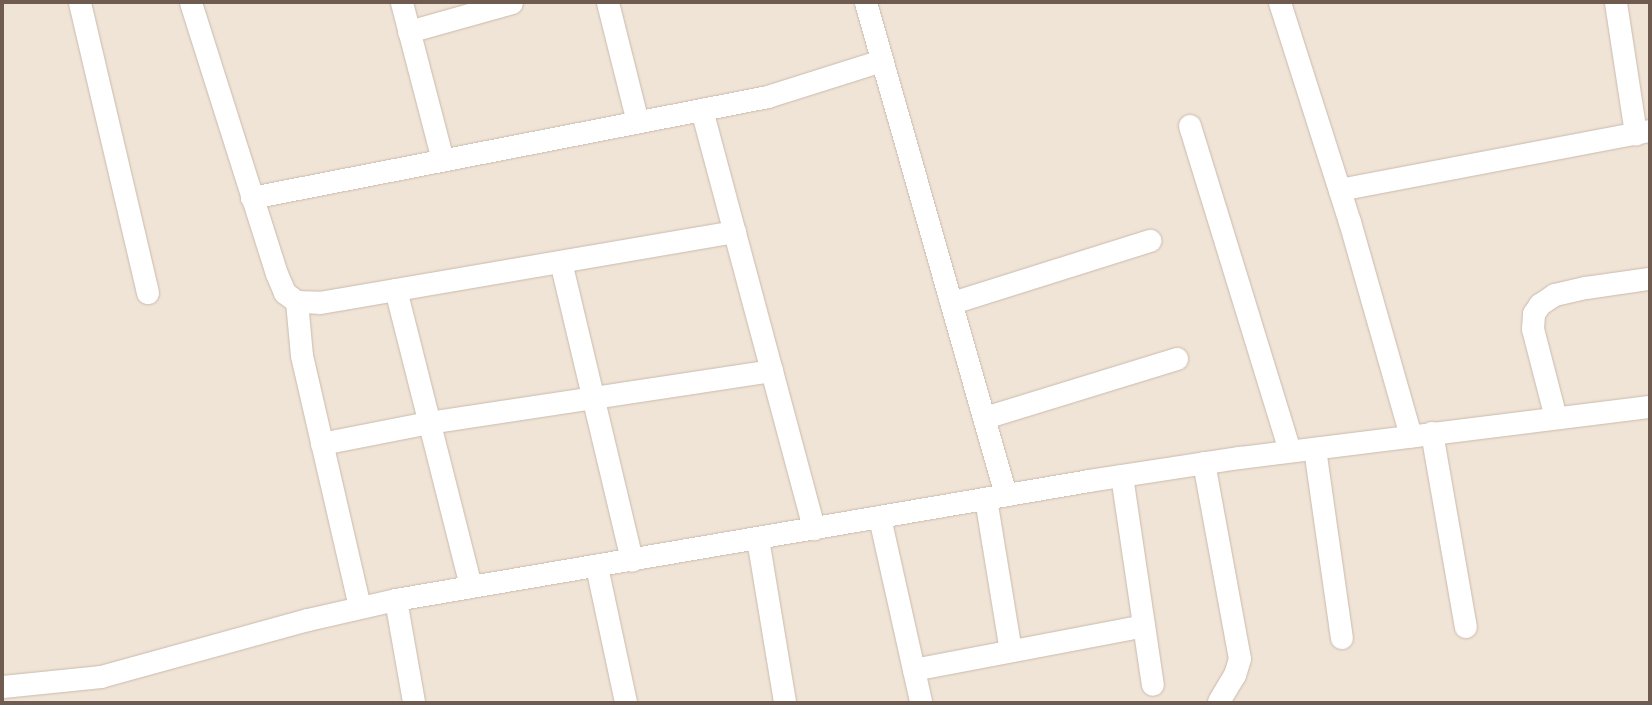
<!DOCTYPE html>
<style>
body{margin:0}
#map{position:relative;width:1652px;height:705px;overflow:hidden;background:#f9f2e6;font-family:Quicksand,sans-serif}
div>[style]{position:absolute}
[style*='--x']{left:calc(var(--x)*1px);top:calc(var(--y)*1px);width:calc(var(--w)*1px);rotate:calc(var(--a)*1deg)}
.residential>*{inset:0;background:#f0e4d6;transform-origin:0 0}
.roads{filter:drop-shadow(0 0 1px #c9baae) drop-shadow(0 0 1px #c9baae)}
.minor>*{height:22px;margin:-11px;padding:0 11px;transform-origin:11px;border-radius:11px;background:#fff}
span{translate:-50% -50%;white-space:nowrap;text-align:center;line-height:1.15;-webkit-text-stroke:3px #fcf6ec;paint-order:stroke}
.frame{position:absolute;inset:0;border:4px solid #6f5b4f;pointer-events:none}
</style>
<div id="map">
<div class="residential">
<div style="left:3px;top:3px;width:1646px;height:699px"></div>
</div>
<div class="roads">
<div class="minor">
<div style="--x:80;--y:3;--w:298;--a:76.8"></div>
<div style="--x:191;--y:3;--w:284;--a:72.4"></div>
<div style="--x:277;--y:274;--w:21;--a:67"></div>
<div style="--x:285;--y:293;--w:15;--a:37"></div>
<div style="--x:297;--y:302;--w:23;--a:2"></div>
<div style="--x:320;--y:303;--w:421;--a:-9.7"></div>
<div style="--x:402;--y:3;--w:162;--a:75.4"></div>
<div style="--x:608;--y:3;--w:123;--a:75.9"></div>
<div style="--x:866;--y:3;--w:512;--a:74.12"></div>
<div style="--x:1280;--y:3;--w:230;--a:72.3"></div>
<div style="--x:1350;--y:222;--w:223;--a:74.1"></div>
<div style="--x:1616;--y:3;--w:133;--a:81.3"></div>
<div style="--x:409;--y:32;--w:107;--a:-15.7"></div>
<div style="--x:702;--y:110;--w:434;--a:75"></div>
<div style="--x:1190;--y:126;--w:340;--a:72.9"></div>
<div style="--x:1340;--y:190;--w:315;--a:-10.8"></div>
<div style="--x:252;--y:198;--w:526;--a:-11.07"></div>
<div style="--x:768;--y:97;--w:120;--a:-17.5"></div>
<div style="--x:561;--y:262;--w:307;--a:76.6"></div>
<div style="--x:396;--y:290;--w:306;--a:75.8"></div>
<div style="--x:297;--y:302;--w:54;--a:84.7"></div>
<div style="--x:302;--y:356;--w:258;--a:77"></div>
<div style="--x:953;--y:303;--w:207;--a:-17.5"></div>
<div style="--x:985;--y:418;--w:201;--a:-17.1"></div>
<div style="--x:1556;--y:418;--w:92;--a:-104.5"></div>
<div style="--x:1533;--y:329;--w:15;--a:-86"></div>
<div style="--x:1534;--y:314;--w:11;--a:-56"></div>
<div style="--x:1540;--y:305;--w:18;--a:-34"></div>
<div style="--x:1555;--y:295;--w:32;--a:-13"></div>
<div style="--x:1586;--y:288;--w:64;--a:-8.1"></div>
<div style="--x:1432;--y:433;--w:197;--a:80.1"></div>
<div style="--x:322;--y:444;--w:109;--a:-11.1"></div>
<div style="--x:429;--y:423;--w:347;--a:-8.6"></div>
<div style="--x:1315;--y:449;--w:191;--a:81.9"></div>
<div style="--x:1204;--y:463;--w:199;--a:79.6"></div>
<div style="--x:1240;--y:659;--w:17;--a:107"></div>
<div style="--x:1235;--y:675;--w:31;--a:121"></div>
<div style="--x:1122;--y:476;--w:211;--a:81.6"></div>
<div style="--x:986;--y:499;--w:154;--a:80.7"></div>
<div style="--x:880;--y:518;--w:189;--a:77.4"></div>
<div style="--x:758;--y:539;--w:165;--a:80.6"></div>
<div style="--x:597;--y:567;--w:138;--a:77.9"></div>
<div style="--x:396;--y:600;--w:104;--a:80"></div>
<div style="--x:914;--y:670;--w:234;--a:-10.8"></div>
<div style="--x:3;--y:687;--w:99;--a:-5.8"></div>
<div style="--x:101;--y:677;--w:215;--a:-15.4"></div>
<div style="--x:308;--y:620;--w:90;--a:-12.8"></div>
<div style="--x:396;--y:600;--w:703;--a:-9.74"></div>
<div style="--x:1089;--y:481;--w:153;--a:-8.7"></div>
<div style="--x:1240;--y:458;--w:412;--a:-7.1"></div>
</div>
</div>
<div class="frame"></div>
</div>
